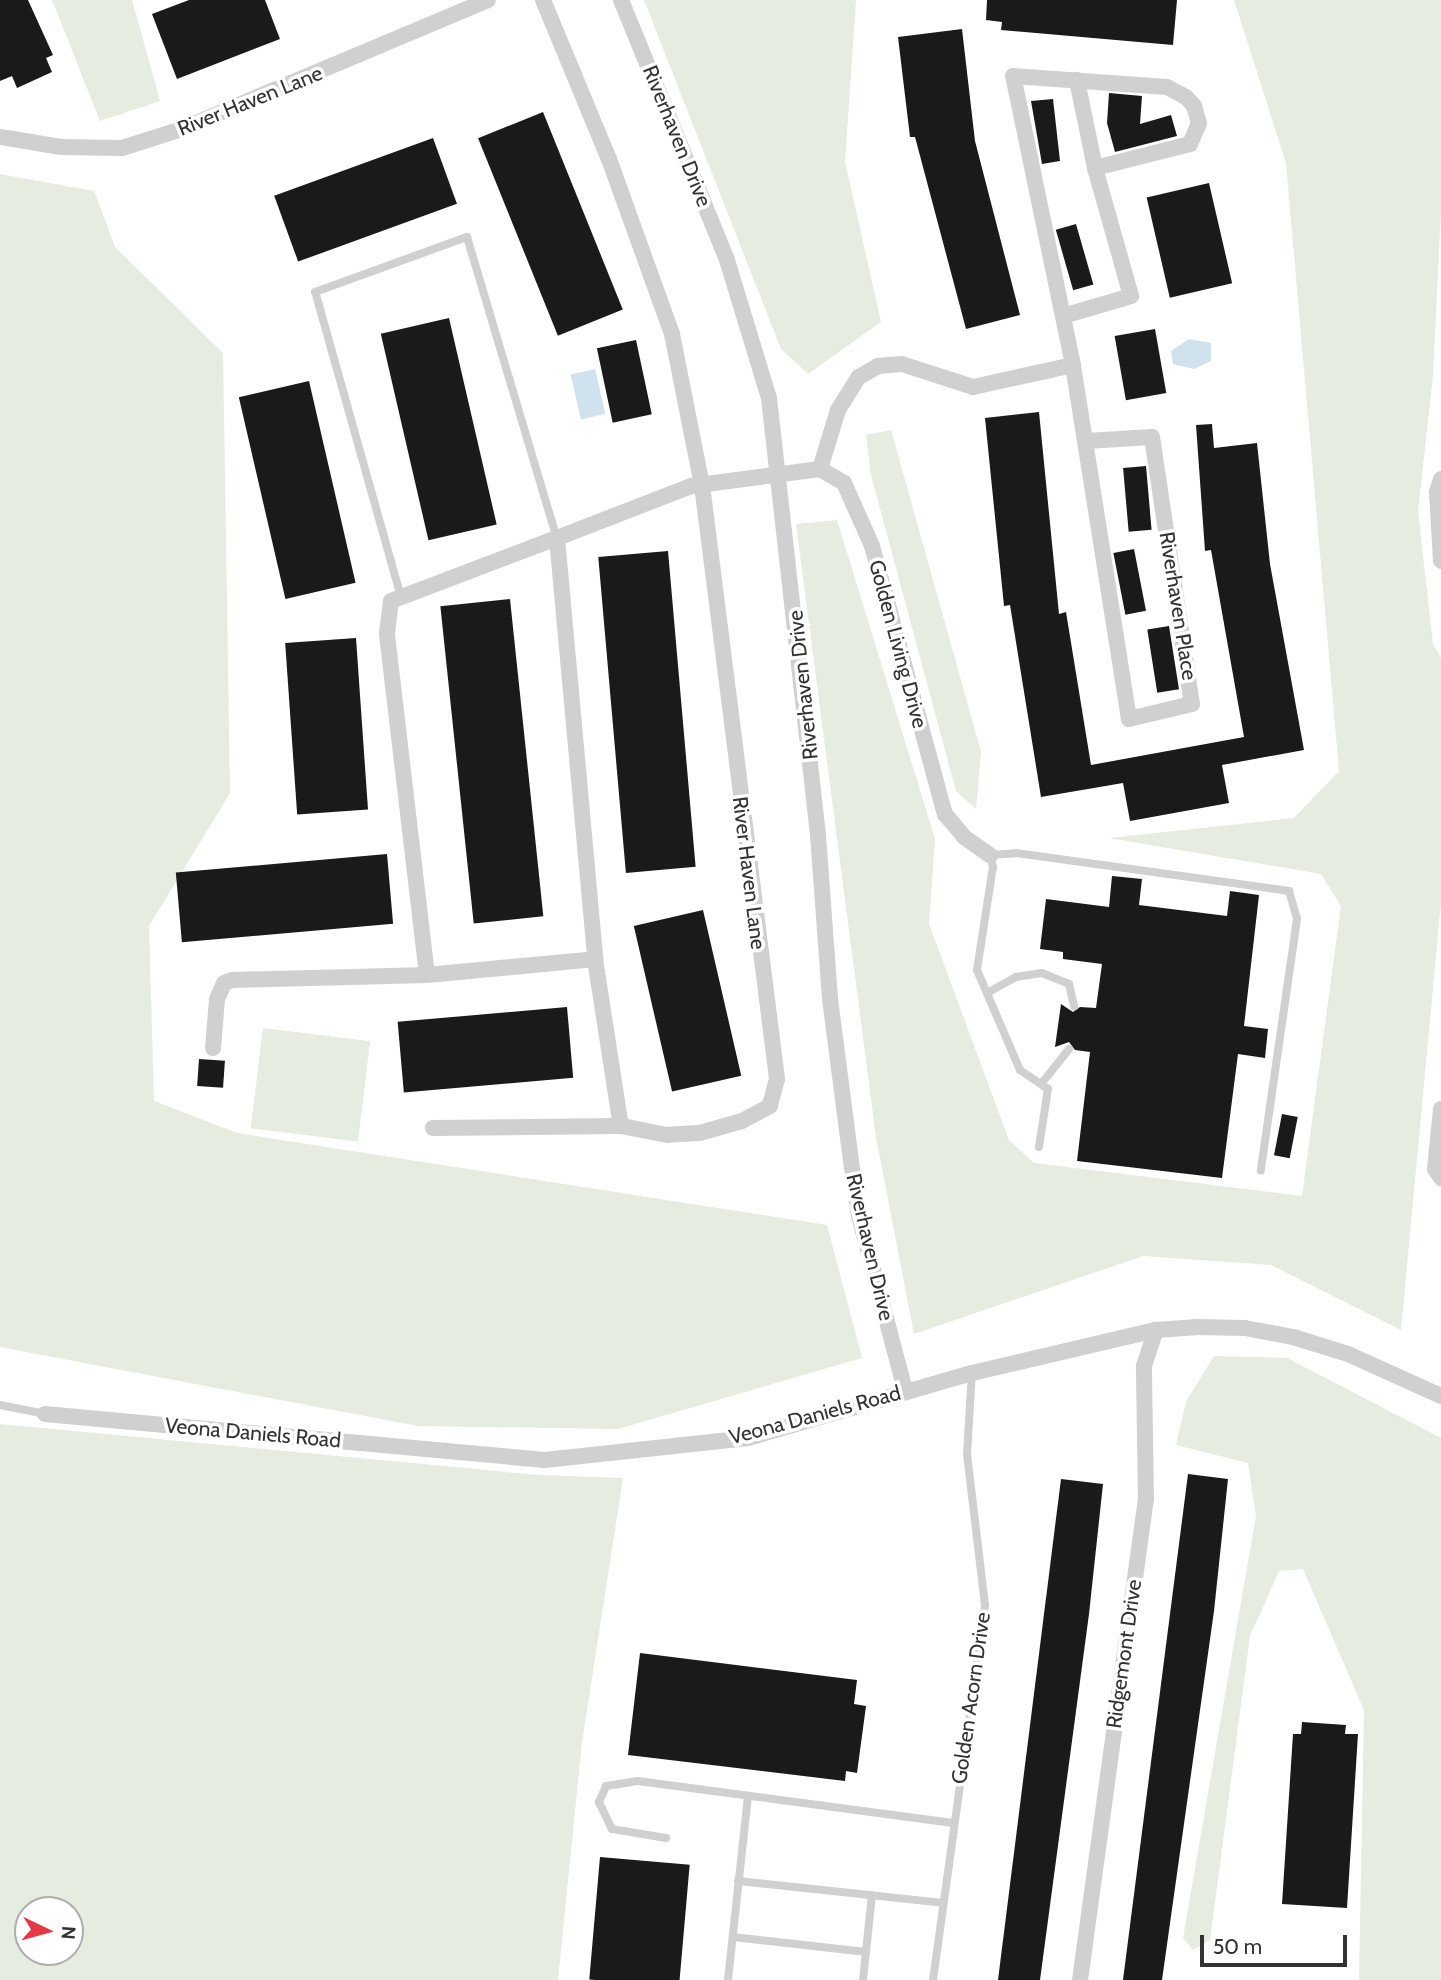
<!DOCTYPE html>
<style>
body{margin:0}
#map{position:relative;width:1441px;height:1980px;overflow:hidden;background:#fff;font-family:Cabin,sans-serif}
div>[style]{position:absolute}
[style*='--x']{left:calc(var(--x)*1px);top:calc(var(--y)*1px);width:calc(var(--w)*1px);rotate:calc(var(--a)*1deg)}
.green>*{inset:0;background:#e6ecdf;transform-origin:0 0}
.water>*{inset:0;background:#cfe2ee;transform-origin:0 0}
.building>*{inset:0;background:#1a1a1a;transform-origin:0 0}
.service>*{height:8px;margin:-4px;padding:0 4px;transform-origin:4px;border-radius:4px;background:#d0d0d0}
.minor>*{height:16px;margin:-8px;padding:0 8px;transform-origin:8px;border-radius:8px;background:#d0d0d0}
span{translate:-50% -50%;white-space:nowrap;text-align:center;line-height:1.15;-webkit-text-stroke:7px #fff;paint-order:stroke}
.street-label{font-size:21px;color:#333}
.north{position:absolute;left:14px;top:1896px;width:70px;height:70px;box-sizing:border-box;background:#fff;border:2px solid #adadad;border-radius:50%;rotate:95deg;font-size:19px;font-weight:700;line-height:28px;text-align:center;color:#333}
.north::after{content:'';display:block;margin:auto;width:24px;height:32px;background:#e63946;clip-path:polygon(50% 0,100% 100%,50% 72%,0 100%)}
.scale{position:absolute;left:1200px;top:1935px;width:147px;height:32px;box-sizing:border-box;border:4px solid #333;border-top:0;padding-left:9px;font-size:21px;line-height:24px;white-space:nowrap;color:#333;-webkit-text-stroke:5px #fff;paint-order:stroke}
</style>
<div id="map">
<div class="green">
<div style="clip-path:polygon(52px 0,132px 0,160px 101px,100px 121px)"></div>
<div style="clip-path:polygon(644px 0,856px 0,845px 162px,881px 322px,808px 374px,781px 349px)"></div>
<div style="clip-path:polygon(1234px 0,1441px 0,1441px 211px,1433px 376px,1418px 511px,1433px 644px,1441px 658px,1441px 902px,1401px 1330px,1271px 1265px,1143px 1256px,914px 1334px,876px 1137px,796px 524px,837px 520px,935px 839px,929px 924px,1009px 1140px,1034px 1163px,1302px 1196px,1341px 906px,1321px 874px,1109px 838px,1294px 818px,1339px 771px,1286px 163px)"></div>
<div style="clip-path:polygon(0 174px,94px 191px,115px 247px,223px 353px,230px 793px,149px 926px,154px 1101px,237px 1133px,827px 1225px,862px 1358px,618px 1429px,418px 1426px,0 1347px)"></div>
<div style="clip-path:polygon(891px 430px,981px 752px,976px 809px,956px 791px,871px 475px,866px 435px)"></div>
<div style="left:263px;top:1028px;width:108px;height:101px;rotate:7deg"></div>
<div style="clip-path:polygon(1214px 1356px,1287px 1358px,1441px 1438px,1441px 1980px,1359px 1980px,1364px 1710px,1303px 1569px,1279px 1571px,1250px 1636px,1210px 1940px,1193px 1950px,1183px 1938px,1256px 1516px,1248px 1463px,1176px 1445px,1186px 1402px)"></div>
<div style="clip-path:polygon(evenodd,0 1424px,538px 1475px,623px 1478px,582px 1742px,558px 1980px,0 1980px,0 1424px,28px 1910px,70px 1910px,70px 1952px,28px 1952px,28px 1910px)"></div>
</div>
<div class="water">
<div style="clip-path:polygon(1189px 339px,1211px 343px,1211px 361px,1194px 369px,1173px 364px,1171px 351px)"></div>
<div style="left:595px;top:369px;width:46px;height:25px;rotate:77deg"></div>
</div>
<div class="building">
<div style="clip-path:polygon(0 0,28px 0,53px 55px,46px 58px,52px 72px,17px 88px,12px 76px,0 81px)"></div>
<div style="clip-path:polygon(189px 0,265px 0,280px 39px,177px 79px,152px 14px)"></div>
<div style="clip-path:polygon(987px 0,1177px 0,1173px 45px,1001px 30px,1002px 22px,986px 20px)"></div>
<div style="clip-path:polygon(962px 29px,975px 141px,1020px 315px,966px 329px,915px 137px,910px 137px,898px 37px)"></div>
<div style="clip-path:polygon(1109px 93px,1142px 96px,1140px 124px,1171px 115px,1177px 136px,1115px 152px,1107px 123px)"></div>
<div style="clip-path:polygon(1053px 99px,1060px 161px,1042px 164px,1031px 101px)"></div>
<div style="left:543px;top:112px;width:213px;height:70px;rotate:68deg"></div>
<div style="left:433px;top:138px;width:70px;height:169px;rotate:70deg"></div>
<div style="left:1209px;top:183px;width:103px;height:64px;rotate:77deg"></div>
<div style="left:1076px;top:224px;width:63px;height:21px;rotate:74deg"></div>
<div style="left:449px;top:318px;width:212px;height:70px;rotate:77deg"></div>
<div style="left:1155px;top:329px;width:65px;height:41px;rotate:80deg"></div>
<div style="left:636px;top:340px;width:76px;height:40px;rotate:78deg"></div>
<div style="left:309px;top:381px;width:207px;height:72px;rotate:77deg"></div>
<div style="clip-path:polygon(1039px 412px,1059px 614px,1066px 612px,1091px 765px,1244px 737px,1211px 550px,1205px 551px,1196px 425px,1212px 424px,1214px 448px,1257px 443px,1270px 564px,1304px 750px,1222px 765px,1229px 803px,1130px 821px,1123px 783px,1041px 797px,1010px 605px,1004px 606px,985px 418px)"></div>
<div style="left:1146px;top:466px;width:64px;height:23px;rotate:85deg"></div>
<div style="left:1134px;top:549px;width:63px;height:21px;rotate:79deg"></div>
<div style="left:668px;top:551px;width:317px;height:70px;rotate:85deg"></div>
<div style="left:510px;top:599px;width:319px;height:70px;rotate:84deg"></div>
<div style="left:1169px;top:626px;width:64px;height:22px;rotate:81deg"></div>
<div style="left:356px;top:638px;width:172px;height:71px;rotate:86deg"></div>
<div style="left:387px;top:854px;width:70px;height:212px;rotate:85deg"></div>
<div style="clip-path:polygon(1112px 876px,1142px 879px,1139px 905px,1227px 916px,1230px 891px,1259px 895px,1244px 1026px,1268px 1029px,1265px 1058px,1238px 1054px,1222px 1178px,1077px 1161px,1090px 1052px,1075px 1050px,1069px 1042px,1055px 1047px,1061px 1004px,1073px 1012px,1080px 1007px,1096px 1008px,1102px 964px,1063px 959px,1063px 952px,1040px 949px,1046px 899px,1109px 907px)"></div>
<div style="left:703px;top:910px;width:170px;height:71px;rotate:77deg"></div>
<div style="left:567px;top:1007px;width:71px;height:170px;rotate:85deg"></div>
<div style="left:199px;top:1059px;width:26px;height:27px;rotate:4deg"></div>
<div style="left:1282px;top:1114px;width:16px;height:42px;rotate:11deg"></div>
<div style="clip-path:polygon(1188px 1474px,1228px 1479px,1214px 1611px,1162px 1980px,1123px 1980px)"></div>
<div style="clip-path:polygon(1061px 1479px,1103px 1484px,1089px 1614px,1040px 1980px,998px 1980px)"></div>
<div style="clip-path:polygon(640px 1653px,857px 1680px,854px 1704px,866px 1706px,857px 1773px,846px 1771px,845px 1781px,628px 1755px)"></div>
<div style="clip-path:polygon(1302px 1722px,1346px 1725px,1345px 1734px,1358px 1734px,1347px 1908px,1282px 1904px,1293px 1734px,1301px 1734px)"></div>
<div style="left:600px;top:1857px;width:90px;height:123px;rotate:5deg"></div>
</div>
<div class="service">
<div style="--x:401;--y:597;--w:317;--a:-105.7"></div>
<div style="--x:315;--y:292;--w:162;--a:-19.9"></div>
<div style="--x:467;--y:237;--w:314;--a:73.4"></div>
<div style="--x:987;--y:993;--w:33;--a:-29"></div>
<div style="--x:1016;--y:977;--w:26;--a:-9"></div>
<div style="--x:1042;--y:973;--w:29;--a:22"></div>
<div style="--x:1069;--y:984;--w:23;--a:77"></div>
<div style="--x:1041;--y:1084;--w:45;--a:-51.3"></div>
<div style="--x:1039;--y:1147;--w:59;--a:-81.2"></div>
<div style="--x:1048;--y:1089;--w:34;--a:-146"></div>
<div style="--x:1020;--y:1070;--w:109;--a:-113.3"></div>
<div style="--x:977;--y:970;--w:104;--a:-81.2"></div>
<div style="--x:993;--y:867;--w:12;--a:-104"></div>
<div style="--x:990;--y:855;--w:26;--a:-4"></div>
<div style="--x:1016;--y:853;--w:276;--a:7.9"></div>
<div style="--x:1289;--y:891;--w:29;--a:74"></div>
<div style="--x:1297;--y:919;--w:254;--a:98.2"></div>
<div style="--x:0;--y:1405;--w:46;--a:11.3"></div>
<div style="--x:666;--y:1838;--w:55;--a:-170.5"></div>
<div style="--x:612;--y:1829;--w:30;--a:-116"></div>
<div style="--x:599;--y:1802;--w:17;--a:-66"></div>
<div style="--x:606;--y:1786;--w:32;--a:-9"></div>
<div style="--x:638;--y:1781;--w:318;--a:7.6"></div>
<div style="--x:738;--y:1881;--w:206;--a:6.1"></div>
<div style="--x:733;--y:1937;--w:134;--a:6.4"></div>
<div style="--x:728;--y:1980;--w:184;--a:-83.8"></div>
<div style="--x:863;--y:1980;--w:85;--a:-84"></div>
<div style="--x:933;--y:1980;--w:379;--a:-82.1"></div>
<div style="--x:985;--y:1605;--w:152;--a:-96.8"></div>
<div style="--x:967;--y:1454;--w:81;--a:-86.5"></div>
</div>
<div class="minor">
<div style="--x:543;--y:0;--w:172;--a:67.5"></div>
<div style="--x:609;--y:159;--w:186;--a:70.2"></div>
<div style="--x:672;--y:334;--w:154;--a:78.8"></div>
<div style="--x:702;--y:485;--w:599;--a:82.8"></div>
<div style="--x:777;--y:1079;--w:28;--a:105"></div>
<div style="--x:770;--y:1106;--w:32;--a:152"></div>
<div style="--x:742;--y:1121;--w:44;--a:164.1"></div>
<div style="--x:700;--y:1133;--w:33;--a:177"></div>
<div style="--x:667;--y:1135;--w:47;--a:-168.9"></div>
<div style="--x:621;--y:0;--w:281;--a:67.8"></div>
<div style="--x:727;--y:260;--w:144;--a:73.1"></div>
<div style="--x:769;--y:398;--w:440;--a:83.6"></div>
<div style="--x:818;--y:835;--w:164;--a:85.8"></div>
<div style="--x:830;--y:999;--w:163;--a:82.6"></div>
<div style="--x:851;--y:1161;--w:56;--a:81.7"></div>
<div style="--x:859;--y:1216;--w:180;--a:75.2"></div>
<div style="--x:0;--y:137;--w:62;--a:9.3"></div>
<div style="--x:61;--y:147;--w:61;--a:0.9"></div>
<div style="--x:122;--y:148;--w:60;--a:-17.5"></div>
<div style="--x:179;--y:130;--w:335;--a:-22.8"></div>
<div style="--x:1063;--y:316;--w:71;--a:-16.4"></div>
<div style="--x:1131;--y:296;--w:133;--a:-105.7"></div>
<div style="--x:1095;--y:168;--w:90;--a:-101.6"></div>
<div style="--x:1086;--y:441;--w:66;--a:-3.5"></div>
<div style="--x:1152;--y:437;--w:270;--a:81.5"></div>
<div style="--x:1192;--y:704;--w:65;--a:166.6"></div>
<div style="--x:1129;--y:719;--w:358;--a:-99"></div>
<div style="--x:1073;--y:365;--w:295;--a:-101.7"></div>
<div style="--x:1013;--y:76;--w:154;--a:4.1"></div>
<div style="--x:1167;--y:87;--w:21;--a:28"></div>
<div style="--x:1186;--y:97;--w:12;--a:48"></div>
<div style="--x:1194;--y:106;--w:18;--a:74"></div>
<div style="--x:1199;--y:123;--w:23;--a:113"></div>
<div style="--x:1190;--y:144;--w:98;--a:165.8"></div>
<div style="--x:820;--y:469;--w:62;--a:-73"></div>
<div style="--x:838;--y:410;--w:39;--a:-58"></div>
<div style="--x:859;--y:377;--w:22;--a:-30"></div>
<div style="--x:878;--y:366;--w:24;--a:-5"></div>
<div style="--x:902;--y:364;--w:75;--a:17.9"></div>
<div style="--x:973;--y:387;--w:102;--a:-12.4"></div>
<div style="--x:1441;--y:479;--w:14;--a:107"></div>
<div style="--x:1437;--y:492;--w:69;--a:86.7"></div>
<div style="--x:557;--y:538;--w:144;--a:-21.2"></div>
<div style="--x:691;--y:486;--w:130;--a:-7.5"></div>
<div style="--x:820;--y:469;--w:28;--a:30"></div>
<div style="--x:844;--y:483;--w:69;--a:66"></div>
<div style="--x:872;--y:546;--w:278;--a:74.8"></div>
<div style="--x:945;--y:814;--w:30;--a:50"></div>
<div style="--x:964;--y:837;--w:32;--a:35"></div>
<div style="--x:427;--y:975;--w:344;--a:-96.7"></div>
<div style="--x:387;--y:633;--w:32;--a:-83"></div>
<div style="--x:391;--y:601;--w:178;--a:-20.8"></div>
<div style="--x:557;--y:538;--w:423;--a:84.8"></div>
<div style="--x:595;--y:959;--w:169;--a:81.2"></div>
<div style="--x:621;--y:1126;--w:188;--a:179.4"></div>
<div style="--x:213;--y:1048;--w:49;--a:-85.3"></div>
<div style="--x:217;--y:999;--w:17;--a:-66"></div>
<div style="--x:224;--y:983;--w:9;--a:-21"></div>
<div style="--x:232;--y:980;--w:195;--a:-1.5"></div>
<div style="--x:427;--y:975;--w:169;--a:-5.4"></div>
<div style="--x:1441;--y:1109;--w:60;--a:95.7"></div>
<div style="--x:1435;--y:1169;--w:11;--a:56"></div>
<div style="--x:45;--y:1414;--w:502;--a:5.26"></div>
<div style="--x:545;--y:1460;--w:204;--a:-6.2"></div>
<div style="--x:748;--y:1438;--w:233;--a:-16.2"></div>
<div style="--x:972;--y:1373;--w:189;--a:-13.2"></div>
<div style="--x:1156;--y:1330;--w:39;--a:-4"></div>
<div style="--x:1195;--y:1327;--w:50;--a:1.1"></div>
<div style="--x:1245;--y:1328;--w:49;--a:10.6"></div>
<div style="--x:1293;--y:1337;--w:58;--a:17.2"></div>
<div style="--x:1348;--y:1354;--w:102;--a:24.3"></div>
<div style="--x:1080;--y:1980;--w:485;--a:-82.2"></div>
<div style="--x:1146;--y:1500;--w:134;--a:-90.9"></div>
<div style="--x:1144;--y:1366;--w:38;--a:-72"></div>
</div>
<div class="street-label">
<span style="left:250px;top:101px;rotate:-22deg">River Haven Lane</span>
<span style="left:677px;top:136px;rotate:68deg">Riverhaven Drive</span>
<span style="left:1178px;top:606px;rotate:81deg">Riverhaven Place</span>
<span style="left:898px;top:644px;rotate:75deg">Golden Living Drive</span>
<span style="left:803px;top:685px;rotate:-96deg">Riverhaven Drive</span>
<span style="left:749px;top:873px;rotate:83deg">River Haven Lane</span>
<span style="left:870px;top:1247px;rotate:77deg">Riverhaven Drive</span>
<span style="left:815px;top:1415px;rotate:-15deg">Veona Daniels Road</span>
<span style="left:253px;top:1433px;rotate:5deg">Veona Daniels Road</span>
<span style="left:1124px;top:1654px;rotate:-82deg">Ridgemont Drive</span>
<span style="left:971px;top:1698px;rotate:-82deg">Golden Acorn Drive</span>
</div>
<div class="north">N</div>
<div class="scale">50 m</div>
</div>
